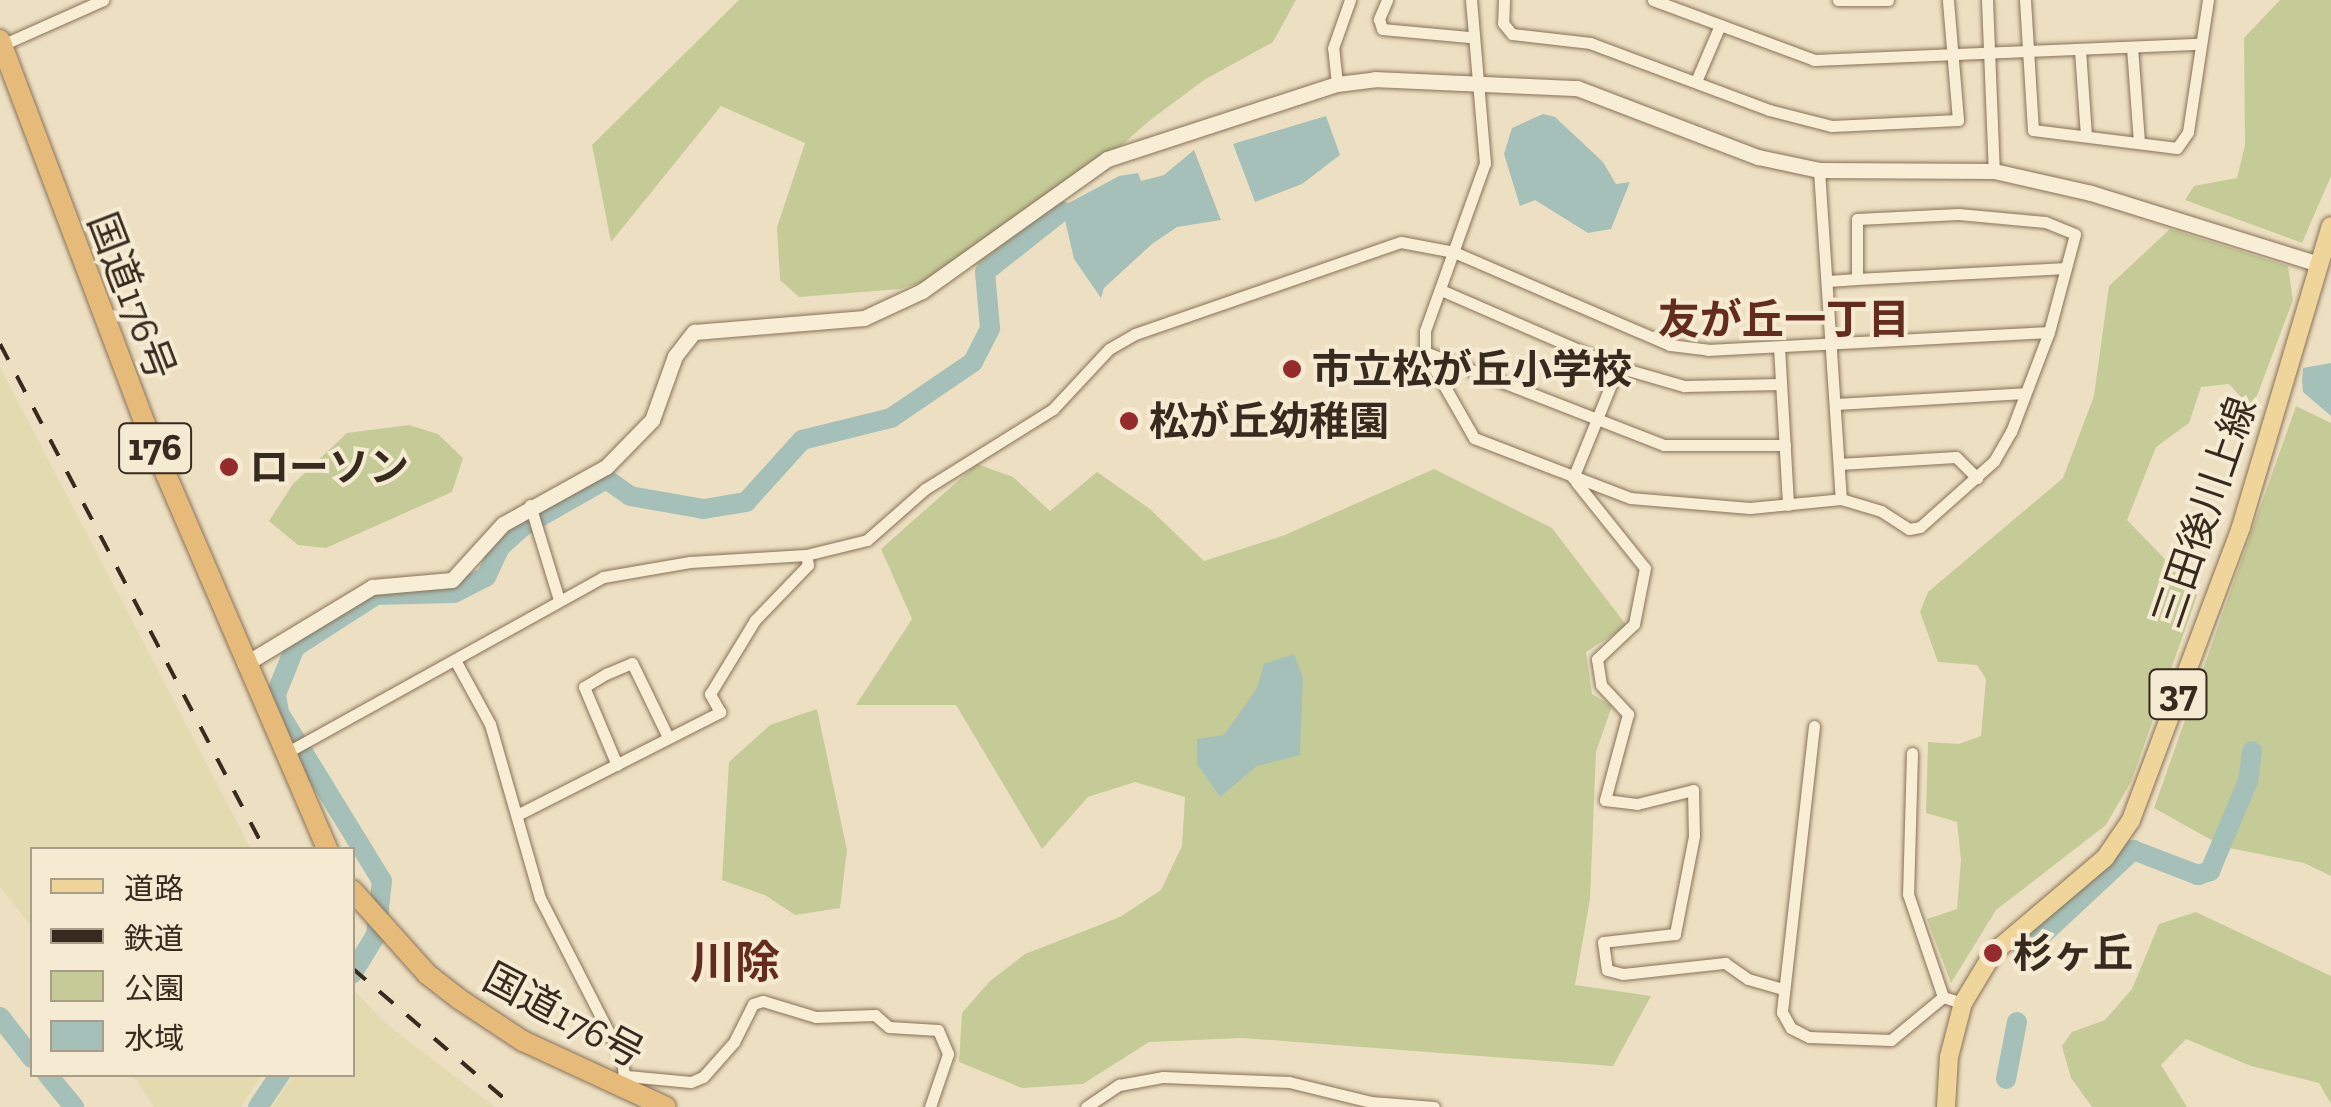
<!DOCTYPE html>
<meta charset="utf-8">
<style>
body{margin:0}
#map{position:relative;width:2331px;height:1107px;overflow:hidden;background:#ede0c2;font-family:"Zilla Slab","Noto Sans JP",serif}
div>[style]{position:absolute}
[style*='--x']{left:calc(var(--x)*1px);top:calc(var(--y)*1px);width:calc(var(--w)*1px);rotate:calc(var(--a)*1deg)}
.farmland>*{inset:0;background:#e3dab0}
.green>*{inset:0;background:#c5cb97}
.water>*{inset:0;background:#a5c0b8}
.river>*{height:20px;margin:-10px;padding:0 10px;transform-origin:10px;border-radius:10px;background:#a5c0b8}
.roads{filter:drop-shadow(0 0 2px #87725a) drop-shadow(0 0 2px #87725a)}
.minor>*{height:11px;margin:-5.5px;padding:0 5.5px;transform-origin:5.5px;border-radius:5.5px;background:#f8eed5}
.tertiary>*{height:15px;margin:-7.5px;padding:0 7.5px;transform-origin:7.5px;border-radius:7.5px;background:#f8eed5}
.primary>*{height:18px;margin:-9px;padding:0 9px;transform-origin:9px;border-radius:9px;background:#f0d59b}
.trunk>*{height:20px;margin:-10px;padding:0 10px;transform-origin:10px;border-radius:10px;background:#e6ba78}
.rail>*{height:4px;margin-top:-2px;transform-origin:0;background:repeating-linear-gradient(90deg,#372a1e 0 18px,transparent 0 36px)}
.dots>*{width:28px;height:28px;translate:-50% -50%;box-sizing:border-box;border:5px solid #f5ead2;border-radius:50%}
span{translate:-50% -50%;white-space:nowrap;text-align:center;line-height:1.15;-webkit-text-stroke:8px #f5ead2;paint-order:stroke}
.shield-label span{padding:2px 8px;background:#f5ead2;border:2px solid;border-radius:8px;-webkit-text-stroke-width:0}
.shield-label{font-size:38px;color:#372a1e;font-weight:700}
.street-label{font-size:40px;color:#372a1e}
.poi-label{font-size:40px;color:#372a1e;font-weight:700}
.left{translate:0 -50%;text-align:left}
.neighbourhood-label{font-size:42px;color:#632c1e;font-weight:700}
.quarter-label{font-size:45px;color:#632c1e;font-weight:700}
.legend{position:absolute;left:30px;top:847px;width:325px;height:230px;box-sizing:border-box;background:#f5ead2;border:2px solid #a99d8a;margin:0;padding:12px 18px;list-style:none;font-size:30px;color:#372a1e}
.legend li{display:flex;align-items:center;gap:20px;height:50px}
.legend b{width:50px;border:2px solid #a99d8a}
</style>
<div id="map">
<div class="farmland">
<div style="clip-path:polygon(0 367px,251px 849px,32px 850px,32px 927px,0 887px)"></div>
<div style="clip-path:polygon(353px 989px,385px 1023px,495px 1107px,272px 1107px,293px 1075px,352px 1074px)"></div>
<div style="clip-path:polygon(133px 1075px,262px 1075px,241px 1107px,154px 1107px)"></div>
</div>
<div class="green">
<div style="clip-path:polygon(739px 0,1296px 0,1273px 42px,1204px 80px,1149px 121px,993px 260px,900px 289px,799px 297px,780px 280px,777px 227px,805px 143px,721px 106px,611px 242px,592px 145px)"></div>
<div style="clip-path:polygon(2280px 0,2331px 0,2331px 176px,2302px 243px,2185px 200px,2194px 186px,2237px 178px,2245px 145px,2244px 38px)"></div>
<div style="clip-path:polygon(2170px 229px,2288px 266px,2293px 300px,2252px 409px,2229px 384px,2201px 387px,2189px 423px,2156px 447px,2127px 520px,2198px 593px,2131px 782px,2106px 825px,1996px 910px,1951px 983px,1927px 919px,1957px 909px,1961px 860px,1957px 822px,1926px 813px,1928px 742px,1959px 744px,1981px 736px,1986px 679px,1977px 665px,1938px 662px,1920px 612px,1928px 592px,2063px 478px,2094px 396px,2109px 286px)"></div>
<div style="clip-path:polygon(2296px 406px,2331px 423px,2331px 876px,2304px 863px,2224px 847px,2154px 808px)"></div>
<div style="clip-path:polygon(409px 425px,438px 434px,463px 458px,452px 492px,326px 548px,298px 545px,269px 521px,293px 484px,347px 433px)"></div>
<div style="clip-path:polygon(977px 464px,1013px 477px,1050px 511px,1097px 472px,1150px 509px,1204px 561px,1285px 535px,1434px 469px,1552px 528px,1627px 626px,1586px 652px,1592px 694px,1612px 706px,1596px 752px,1590px 899px,1575px 985px,1651px 996px,1613px 1066px,1242px 1038px,1149px 1042px,1083px 1084px,1022px 1088px,959px 1062px,962px 1013px,990px 981px,1025px 954px,1120px 917px,1161px 890px,1182px 846px,1185px 797px,1135px 782px,1088px 797px,1042px 849px,956px 705px,856px 705px,912px 619px,881px 549px)"></div>
<div style="clip-path:polygon(817px 709px,847px 850px,840px 908px,795px 915px,765px 895px,722px 880px,729px 762px,770px 725px)"></div>
<div style="clip-path:polygon(2196px 912px,2331px 976px,2331px 1104px,2319px 1083px,2251px 1066px,2186px 1039px,2161px 1065px,2187px 1107px,2092px 1107px,2071px 1078px,2062px 1046px,2072px 1032px,2105px 1020px,2132px 989px,2159px 924px)"></div>
</div>
<div class="water">
<div style="clip-path:polygon(1543px 114px,1555px 117px,1603px 162px,1616px 184px,1630px 182px,1611px 229px,1588px 233px,1535px 200px,1520px 206px,1504px 154px,1512px 128px)"></div>
<div style="clip-path:polygon(1326px 116px,1340px 155px,1302px 184px,1255px 202px,1233px 144px)"></div>
<div style="clip-path:polygon(1194px 150px,1221px 220px,1177px 227px,1152px 244px,1104px 288px,1101px 298px,1074px 259px,1065px 220px,1052px 212px,1119px 176px,1138px 173px,1141px 181px,1164px 175px)"></div>
<div style="clip-path:polygon(2331px 363px,2331px 416px,2303px 392px,2302px 380px,2303px 368px)"></div>
<div style="clip-path:polygon(1294px 654px,1303px 678px,1300px 755px,1257px 766px,1220px 797px,1197px 764px,1197px 739px,1224px 735px,1257px 688px,1264px 664px)"></div>
</div>
<div class="river">
<div style="--x:2023;--y:953;--w:151;--a:-43.1"></div>
<div style="--x:2133;--y:850;--w:70;--a:21"></div>
<div style="--x:2198;--y:875;--w:13;--a:-18"></div>
<div style="--x:2210;--y:871;--w:98;--a:-67.1"></div>
<div style="--x:2248;--y:781;--w:30;--a:-82"></div>
<div style="--x:352;--y:974;--w:46;--a:-58.4"></div>
<div style="--x:376;--y:935;--w:54;--a:-83.7"></div>
<div style="--x:382;--y:881;--w:197;--a:-121.5"></div>
<div style="--x:279;--y:713;--w:19;--a:-99"></div>
<div style="--x:276;--y:694;--w:51;--a:-68"></div>
<div style="--x:295;--y:647;--w:96;--a:-32.7"></div>
<div style="--x:376;--y:595;--w:78;--a:-1.5"></div>
<div style="--x:454;--y:593;--w:36;--a:-27"></div>
<div style="--x:486;--y:577;--w:33;--a:-65"></div>
<div style="--x:500;--y:547;--w:30;--a:-42"></div>
<div style="--x:522;--y:527;--w:97;--a:-29.7"></div>
<div style="--x:606;--y:479;--w:29;--a:35"></div>
<div style="--x:630;--y:496;--w:75;--a:10"></div>
<div style="--x:704;--y:509;--w:43;--a:-9.5"></div>
<div style="--x:746;--y:502;--w:84;--a:-47.9"></div>
<div style="--x:802;--y:440;--w:92;--a:-13.9"></div>
<div style="--x:891;--y:418;--w:99;--a:-34.3"></div>
<div style="--x:973;--y:362;--w:38;--a:-63"></div>
<div style="--x:990;--y:328;--w:56;--a:-95.1"></div>
<div style="--x:985;--y:272;--w:98;--a:-38.4"></div>
<div style="--x:0;--y:1017;--w:52;--a:52"></div>
<div style="--x:47;--y:1074;--w:43;--a:50.7"></div>
<div style="--x:2006;--y:1079;--w:58;--a:-79.1"></div>
<div style="--x:258;--y:1107;--w:40;--a:-56"></div>
</div>
<div class="roads">
<div class="minor">
<div style="--x:1387;--y:0;--w:21;--a:113"></div>
<div style="--x:1379;--y:19;--w:10;--a:73"></div>
<div style="--x:1382;--y:29;--w:87;--a:5.3"></div>
<div style="--x:1471;--y:0;--w:164;--a:85.1"></div>
<div style="--x:1485;--y:163;--w:178;--a:109.7"></div>
<div style="--x:1425;--y:331;--w:21;--a:90"></div>
<div style="--x:1425;--y:352;--w:99;--a:60.3"></div>
<div style="--x:1474;--y:438;--w:167;--a:21"></div>
<div style="--x:1630;--y:498;--w:120;--a:4.8"></div>
<div style="--x:1750;--y:508;--w:91;--a:-5.6"></div>
<div style="--x:1841;--y:499;--w:42;--a:16.7"></div>
<div style="--x:1881;--y:511;--w:33;--a:33"></div>
<div style="--x:1909;--y:529;--w:11;--a:-10"></div>
<div style="--x:1920;--y:527;--w:99;--a:-41.7"></div>
<div style="--x:1994;--y:461;--w:34;--a:-60"></div>
<div style="--x:2011;--y:432;--w:107;--a:-69.2"></div>
<div style="--x:2049;--y:332;--w:101;--a:-75.1"></div>
<div style="--x:2075;--y:234;--w:32;--a:-158"></div>
<div style="--x:2045;--y:222;--w:87;--a:-174.7"></div>
<div style="--x:1958;--y:214;--w:101;--a:177.2"></div>
<div style="--x:1857;--y:219;--w:60;--a:90"></div>
<div style="--x:1857;--y:279;--w:29;--a:176"></div>
<div style="--x:1504;--y:0;--w:23;--a:92"></div>
<div style="--x:1503;--y:23;--w:14;--a:51"></div>
<div style="--x:1512;--y:34;--w:79;--a:6.6"></div>
<div style="--x:1590;--y:43;--w:191;--a:20.5"></div>
<div style="--x:1769;--y:110;--w:65;--a:14.3"></div>
<div style="--x:1832;--y:126;--w:126;--a:-2.7"></div>
<div style="--x:1958;--y:120;--w:120;--a:-94.8"></div>
<div style="--x:1653;--y:0;--w:172;--a:20.4"></div>
<div style="--x:1814;--y:60;--w:386;--a:-2.4"></div>
<div style="--x:1838;--y:0;--w:50;--a:0"></div>
<div style="--x:1987;--y:0;--w:171;--a:87.7"></div>
<div style="--x:2025;--y:0;--w:130;--a:86.5"></div>
<div style="--x:2033;--y:130;--w:145;--a:7.1"></div>
<div style="--x:2177;--y:148;--w:19;--a:-55"></div>
<div style="--x:2188;--y:132;--w:134;--a:-81.4"></div>
<div style="--x:2;--y:45;--w:111;--a:-24"></div>
<div style="--x:2132;--y:47;--w:96;--a:85.8"></div>
<div style="--x:2080;--y:50;--w:85;--a:86"></div>
<div style="--x:1697;--y:79;--w:59;--a:-66.9"></div>
<div style="--x:1337;--y:84;--w:36;--a:-96"></div>
<div style="--x:1333;--y:48;--w:51;--a:-70.5"></div>
<div style="--x:1819;--y:170;--w:330;--a:86.2"></div>
<div style="--x:1857;--y:279;--w:209;--a:-3"></div>
<div style="--x:1441;--y:290;--w:193;--a:23.5"></div>
<div style="--x:1618;--y:367;--w:69;--a:16.1"></div>
<div style="--x:1684;--y:386;--w:97;--a:-1.2"></div>
<div style="--x:1779;--y:347;--w:158;--a:86.7"></div>
<div style="--x:1425;--y:352;--w:256;--a:21.3"></div>
<div style="--x:1664;--y:445;--w:121;--a:0"></div>
<div style="--x:1836;--y:404;--w:189;--a:-3.3"></div>
<div style="--x:1839;--y:464;--w:117;--a:-3.4"></div>
<div style="--x:1956;--y:457;--w:30;--a:45"></div>
<div style="--x:1573;--y:478;--w:120;--a:-67.9"></div>
<div style="--x:1576;--y:482;--w:110;--a:51.3"></div>
<div style="--x:1645;--y:568;--w:57;--a:101.1"></div>
<div style="--x:1634;--y:624;--w:51;--a:136.6"></div>
<div style="--x:1597;--y:659;--w:26;--a:81"></div>
<div style="--x:1601;--y:685;--w:40;--a:47"></div>
<div style="--x:1628;--y:714;--w:89;--a:105"></div>
<div style="--x:1605;--y:800;--w:32;--a:7"></div>
<div style="--x:1637;--y:804;--w:58;--a:-14"></div>
<div style="--x:1693;--y:790;--w:46;--a:88.8"></div>
<div style="--x:1694;--y:836;--w:100;--a:101"></div>
<div style="--x:1675;--y:934;--w:72;--a:173.7"></div>
<div style="--x:1603;--y:942;--w:28;--a:82"></div>
<div style="--x:1607;--y:970;--w:16;--a:14"></div>
<div style="--x:1623;--y:974;--w:103;--a:-6.2"></div>
<div style="--x:1725;--y:963;--w:28;--a:35"></div>
<div style="--x:1748;--y:979;--w:36;--a:16"></div>
<div style="--x:530;--y:505;--w:99;--a:73"></div>
<div style="--x:455;--y:660;--w:73;--a:61.3"></div>
<div style="--x:490;--y:724;--w:181;--a:74"></div>
<div style="--x:540;--y:898;--w:180;--a:62.9"></div>
<div style="--x:622;--y:1058;--w:31;--a:84"></div>
<div style="--x:1814;--y:726;--w:288;--a:96.4"></div>
<div style="--x:1782;--y:1012;--w:18;--a:61"></div>
<div style="--x:1791;--y:1028;--w:20;--a:27"></div>
<div style="--x:1809;--y:1037;--w:82;--a:2.1"></div>
<div style="--x:1891;--y:1040;--w:67;--a:-39.6"></div>
<div style="--x:1912;--y:753;--w:141;--a:91.6"></div>
<div style="--x:1908;--y:894;--w:109;--a:71.2"></div>
<div style="--x:1943;--y:997;--w:21;--a:17"></div>
<div style="--x:284;--y:754;--w:365;--a:-29"></div>
<div style="--x:603;--y:577;--w:88;--a:-9.8"></div>
<div style="--x:690;--y:562;--w:116;--a:-3.5"></div>
<div style="--x:806;--y:555;--w:63;--a:-13.8"></div>
<div style="--x:867;--y:540;--w:77;--a:-41.3"></div>
<div style="--x:925;--y:489;--w:151;--a:-32"></div>
<div style="--x:1053;--y:409;--w:82;--a:-47"></div>
<div style="--x:1109;--y:349;--w:30;--a:-30"></div>
<div style="--x:1135;--y:334;--w:281;--a:-19.1"></div>
<div style="--x:1401;--y:242;--w:54;--a:10.7"></div>
<div style="--x:1454;--y:252;--w:235;--a:23.3"></div>
<div style="--x:1670;--y:345;--w:38;--a:7"></div>
<div style="--x:1708;--y:350;--w:341;--a:-3"></div>
<div style="--x:617;--y:765;--w:85;--a:-112.9"></div>
<div style="--x:584;--y:687;--w:26;--a:-31"></div>
<div style="--x:606;--y:674;--w:28;--a:-23"></div>
<div style="--x:632;--y:663;--w:82;--a:64.1"></div>
<div style="--x:517;--y:815;--w:228;--a:-26.9"></div>
<div style="--x:720;--y:712;--w:21;--a:-119"></div>
<div style="--x:710;--y:694;--w:87;--a:-58.7"></div>
<div style="--x:755;--y:620;--w:76;--a:-46.1"></div>
<div style="--x:808;--y:565;--w:10;--a:-101"></div>
<div style="--x:627;--y:1076;--w:64;--a:5.4"></div>
<div style="--x:691;--y:1082;--w:13;--a:-23"></div>
<div style="--x:703;--y:1077;--w:47;--a:-48.5"></div>
<div style="--x:734;--y:1042;--w:42;--a:-63.4"></div>
<div style="--x:753;--y:1004;--w:10;--a:-17"></div>
<div style="--x:763;--y:1001;--w:55;--a:16.8"></div>
<div style="--x:816;--y:1017;--w:59;--a:-1.9"></div>
<div style="--x:875;--y:1015;--w:18;--a:41"></div>
<div style="--x:889;--y:1027;--w:49;--a:3.5"></div>
<div style="--x:938;--y:1030;--w:26;--a:67"></div>
<div style="--x:948;--y:1054;--w:56;--a:108.8"></div>
<div style="--x:1086;--y:1107;--w:40;--a:-34"></div>
<div style="--x:1119;--y:1085;--w:45;--a:-10.3"></div>
<div style="--x:1163;--y:1077;--w:126;--a:2.3"></div>
<div style="--x:1289;--y:1082;--w:84;--a:13.7"></div>
<div style="--x:1371;--y:1102;--w:63;--a:4.5"></div>
</div>
<div class="tertiary">
<div style="--x:245;--y:664;--w:149;--a:-31.2"></div>
<div style="--x:372;--y:587;--w:80;--a:-5"></div>
<div style="--x:452;--y:580;--w:76;--a:-47.7"></div>
<div style="--x:503;--y:524;--w:118;--a:-29"></div>
<div style="--x:606;--y:467;--w:66;--a:-45.6"></div>
<div style="--x:652;--y:420;--w:68;--a:-70.2"></div>
<div style="--x:675;--y:356;--w:31;--a:-52"></div>
<div style="--x:694;--y:332;--w:171;--a:-4.7"></div>
<div style="--x:864;--y:318;--w:64;--a:-25"></div>
<div style="--x:922;--y:291;--w:227;--a:-35.5"></div>
<div style="--x:1107;--y:159;--w:242;--a:-18.1"></div>
<div style="--x:1337;--y:84;--w:38;--a:-7"></div>
<div style="--x:1375;--y:79;--w:202;--a:2.6"></div>
<div style="--x:1577;--y:88;--w:194;--a:20.9"></div>
<div style="--x:1758;--y:157;--w:62;--a:12"></div>
<div style="--x:1819;--y:170;--w:175;--a:0.3"></div>
<div style="--x:1994;--y:171;--w:99;--a:12.8"></div>
<div style="--x:2091;--y:193;--w:239;--a:17.3"></div>
</div>
<div class="primary">
<div style="--x:1946;--y:1107;--w:50;--a:-86.6"></div>
<div style="--x:1949;--y:1057;--w:56;--a:-75.5"></div>
<div style="--x:1963;--y:1003;--w:58;--a:-59"></div>
<div style="--x:1993;--y:953;--w:147;--a:-40.3"></div>
<div style="--x:2105;--y:858;--w:46;--a:-55.6"></div>
<div style="--x:2131;--y:820;--w:313;--a:-69.4"></div>
<div style="--x:2241;--y:527;--w:314;--a:-73.4"></div>
</div>
<div class="trunk">
<div style="--x:0;--y:40;--w:422;--a:69.3"></div>
<div style="--x:149;--y:435;--w:452;--a:66.7"></div>
<div style="--x:352;--y:890;--w:113;--a:48.2"></div>
<div style="--x:427;--y:974;--w:41;--a:38"></div>
<div style="--x:459;--y:999;--w:77;--a:33.3"></div>
<div style="--x:523;--y:1041;--w:157;--a:24.8"></div>
</div>
</div>
<div class="rail">
<div style="--x:0;--y:344;--w:571;--a:62.36"></div>
<div style="--x:352;--y:968;--w:213;--a:40.6"></div>
</div>
<div class="dots">
<div style="left:1292px;top:369px;background:#952b2c"></div>
<div style="left:1129px;top:421px;background:#952b2c"></div>
<div style="left:229px;top:467px;background:#952b2c"></div>
<div style="left:1993px;top:953px;background:#952b2c"></div>
</div>
<div class="shield-label">
<span style="left:155px;top:448px">176</span>
<span style="left:2178px;top:694px">37</span>
</div>
<div class="street-label">
<span style="left:132px;top:296px;rotate:69deg">国道176号</span>
<span style="left:2204px;top:512px;rotate:-71deg">三田後川上線</span>
<span style="left:564px;top:1015px;rotate:28deg">国道176号</span>
</div>
<div class="poi-label">
<span class="left" style="left:1312px;top:369px">市立松が丘小学校</span>
<span class="left" style="left:1149px;top:421px">松が丘幼稚園</span>
<span class="left" style="left:249px;top:467px">ローソン</span>
<span class="left" style="left:2013px;top:953px">杉ヶ丘</span>
</div>
<div class="neighbourhood-label">
<span style="left:1784px;top:320px">友が丘一丁目</span>
</div>
<div class="quarter-label">
<span style="left:735px;top:964px">川除</span>
</div>
<ul class="legend">
<li><b style="height:12px;background:#f0d59b"></b>道路</li>
<li><b style="height:12px;background:#372a1e"></b>鉄道</li>
<li><b style="height:28px;background:#c5cb97"></b>公園</li>
<li><b style="height:28px;background:#a5c0b8"></b>水域</li>
</ul>
</div>
